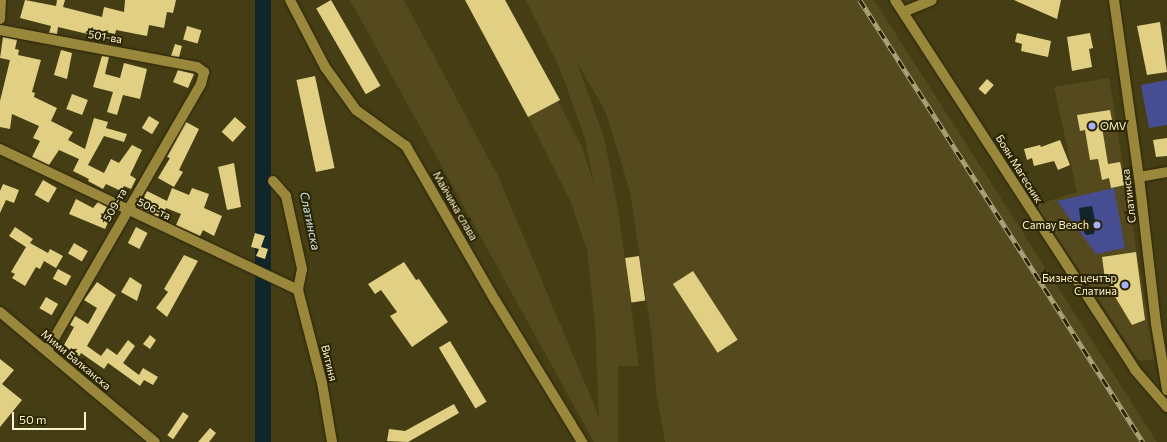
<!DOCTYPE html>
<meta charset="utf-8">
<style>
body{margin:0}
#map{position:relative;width:1167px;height:442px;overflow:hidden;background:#453d13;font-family:Commissioner,sans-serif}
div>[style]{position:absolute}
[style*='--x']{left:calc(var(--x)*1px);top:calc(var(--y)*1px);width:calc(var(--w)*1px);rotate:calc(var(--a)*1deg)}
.built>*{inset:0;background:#544a1d}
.green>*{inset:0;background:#474d91}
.water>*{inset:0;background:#11262b;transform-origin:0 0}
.building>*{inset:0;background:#e1d083;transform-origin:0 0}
.roads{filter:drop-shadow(0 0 1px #29240b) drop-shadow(0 0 1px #29240b)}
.minor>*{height:10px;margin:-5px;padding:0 5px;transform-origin:5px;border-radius:5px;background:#99883b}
.rail>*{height:4.5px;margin-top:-2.25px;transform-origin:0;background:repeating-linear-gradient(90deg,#2a2403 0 9px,#aca47d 0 18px);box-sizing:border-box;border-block:1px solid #aca47d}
.dots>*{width:11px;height:11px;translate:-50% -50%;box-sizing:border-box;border:2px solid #2a2403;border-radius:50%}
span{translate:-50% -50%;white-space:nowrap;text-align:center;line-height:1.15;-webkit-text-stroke:4px #2a2403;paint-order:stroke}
.street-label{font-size:11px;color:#fbf3ce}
.poi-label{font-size:11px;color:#fbf3ce}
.left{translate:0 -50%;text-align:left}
.right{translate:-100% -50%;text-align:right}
.water-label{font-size:12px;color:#cceaf3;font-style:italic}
.scale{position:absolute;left:12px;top:412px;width:74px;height:18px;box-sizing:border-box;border:2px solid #fbf3ce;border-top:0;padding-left:5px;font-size:12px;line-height:14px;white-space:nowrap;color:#fbf3ce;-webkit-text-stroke:3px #2a2403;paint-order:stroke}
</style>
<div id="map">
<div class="built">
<div style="clip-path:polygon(350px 0,404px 0,499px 178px,599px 417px,595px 323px,587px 250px,570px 200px,528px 117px,558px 101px,582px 147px,594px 184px,585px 139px,559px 66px,526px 0,874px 0,1157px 442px,665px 442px,656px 392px,652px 338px,630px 192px,606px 113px,576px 60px,604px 137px,619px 215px,639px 366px,618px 366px,618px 442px,594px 442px)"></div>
<div style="clip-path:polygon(1109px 78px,1154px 359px,1139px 361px,1036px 205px,1077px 192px,1054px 87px)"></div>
</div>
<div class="green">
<div style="clip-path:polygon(1167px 80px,1167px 125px,1149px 128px,1141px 85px)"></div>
<div style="clip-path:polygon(1114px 188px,1125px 248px,1096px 254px,1057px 201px)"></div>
</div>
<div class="water">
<div style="left:255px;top:0;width:16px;height:451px"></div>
<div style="clip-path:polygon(1092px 206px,1096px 224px,1094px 234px,1086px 235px,1081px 227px,1079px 208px)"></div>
</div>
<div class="building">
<div style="clip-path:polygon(25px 0,56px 6px,57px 0,65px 0,63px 7px,102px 17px,104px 7px,124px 12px,125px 0,176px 0,173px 13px,167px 12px,164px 28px,149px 25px,147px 36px,116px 30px,115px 34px,97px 30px,96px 36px,58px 27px,57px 34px,49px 33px,51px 26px,20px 18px)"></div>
<div style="left:331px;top:0;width:99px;height:17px;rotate:60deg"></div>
<div style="clip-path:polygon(465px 0,505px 0,560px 100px,528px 117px)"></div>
<div style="clip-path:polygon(1014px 0,1061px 0,1057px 19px)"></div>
<div style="clip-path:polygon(1160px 22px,1167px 72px,1147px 75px,1137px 26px)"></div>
<div style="left:187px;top:26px;width:15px;height:14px;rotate:16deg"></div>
<div style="clip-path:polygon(1017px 33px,1051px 41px,1048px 57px,1021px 51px,1022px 44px,1015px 42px)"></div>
<div style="clip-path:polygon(1090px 33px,1093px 48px,1089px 49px,1092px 67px,1072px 71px,1067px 37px)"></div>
<div style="clip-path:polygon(3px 37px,17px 40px,15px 49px,19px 50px,18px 55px,41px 60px,32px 92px,35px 93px,34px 97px,57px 108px,51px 121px,73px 132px,68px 140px,85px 149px,94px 118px,108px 122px,106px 128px,127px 134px,124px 142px,104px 136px,88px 165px,104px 173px,111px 159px,119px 163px,132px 145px,142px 150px,130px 175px,136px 179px,131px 189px,124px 186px,121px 191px,106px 184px,103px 189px,88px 181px,89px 179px,73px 171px,79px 159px,59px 150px,49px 165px,32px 157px,40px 141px,33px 138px,39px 126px,12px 114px,10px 129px,0 127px,0 101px,10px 60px,0 58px)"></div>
<div style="clip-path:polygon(175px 44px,182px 46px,179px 57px,171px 56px)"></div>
<div style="clip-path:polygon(61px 50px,72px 53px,67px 79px,54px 75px)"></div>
<div style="clip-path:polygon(102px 56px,109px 57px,105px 74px,120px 78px,124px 63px,147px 69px,140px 99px,123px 95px,117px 115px,107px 112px,113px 92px,93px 87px)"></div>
<div style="clip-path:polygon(178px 70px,194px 74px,188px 88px,173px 82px)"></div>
<div style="left:315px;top:76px;width:94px;height:19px;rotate:78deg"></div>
<div style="left:987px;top:79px;width:9px;height:13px;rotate:41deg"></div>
<div style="left:72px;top:94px;width:17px;height:16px;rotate:21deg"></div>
<div style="clip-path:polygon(1110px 110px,1113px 125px,1102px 127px,1108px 164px,1120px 162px,1125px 185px,1111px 188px,1109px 178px,1102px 180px,1098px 159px,1090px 160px,1085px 130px,1080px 131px,1077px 115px)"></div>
<div style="left:149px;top:116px;width:12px;height:14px;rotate:31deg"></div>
<div style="left:235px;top:117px;width:15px;height:20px;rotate:42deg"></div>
<div style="clip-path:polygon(186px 122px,199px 129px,179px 170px,183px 172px,174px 187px,158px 178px,170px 158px,167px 157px)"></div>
<div style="clip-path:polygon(1167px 138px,1167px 156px,1156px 157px,1153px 140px)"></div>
<div style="clip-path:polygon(1060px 140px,1070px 165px,1058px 170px,1054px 161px,1034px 166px,1032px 158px,1027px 160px,1024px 149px,1040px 145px,1041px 147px)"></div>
<div style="clip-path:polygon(234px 163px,241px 207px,227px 210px,218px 167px)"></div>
<div style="left:43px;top:180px;width:16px;height:17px;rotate:30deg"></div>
<div style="clip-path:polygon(3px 184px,19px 190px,14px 203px,6px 200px,0 213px,0 191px)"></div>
<div style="clip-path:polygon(172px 188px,189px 195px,192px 188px,209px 194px,204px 208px,222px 216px,214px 236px,203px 230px,200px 236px,176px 225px,181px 214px,166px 208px,161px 218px,138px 207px,147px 191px,167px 201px)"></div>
<div style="clip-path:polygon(76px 199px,93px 208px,98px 202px,107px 207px,104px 213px,111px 216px,105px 229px,69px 214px)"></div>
<div style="clip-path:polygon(15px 227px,33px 239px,30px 243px,48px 253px,50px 249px,63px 256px,56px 268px,44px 261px,40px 269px,36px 267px,25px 286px,12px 278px,15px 274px,11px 272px,26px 247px,9px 236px)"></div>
<div style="left:136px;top:227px;width:13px;height:18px;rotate:27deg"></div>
<div style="clip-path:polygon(255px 233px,265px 236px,261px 247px,268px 249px,265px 259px,256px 256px,259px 249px,251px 247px)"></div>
<div style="left:74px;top:243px;width:16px;height:12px;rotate:30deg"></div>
<div style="clip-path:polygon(1136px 252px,1145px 320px,1132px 325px,1111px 290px,1109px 279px,1105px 279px,1102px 257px)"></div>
<div style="clip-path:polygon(184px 255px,198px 261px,167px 317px,156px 308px,168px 292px,164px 289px)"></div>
<div style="left:639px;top:256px;width:45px;height:14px;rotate:82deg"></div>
<div style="clip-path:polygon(404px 262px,416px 280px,419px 279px,448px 322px,412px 347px,390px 316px,397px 312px,381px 290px,375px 294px,368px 284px)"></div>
<div style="left:58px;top:269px;width:15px;height:11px;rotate:28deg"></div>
<div style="left:693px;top:271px;width:82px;height:24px;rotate:57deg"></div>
<div style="clip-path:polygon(130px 277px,142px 285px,137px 301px,121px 292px)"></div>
<div style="clip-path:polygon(97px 282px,116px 295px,87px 346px,101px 356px,107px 348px,117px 355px,128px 340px,135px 346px,123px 363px,139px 375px,143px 368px,158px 377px,153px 385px,144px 380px,140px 386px,108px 363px,104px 369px,81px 353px,79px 356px,63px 347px,74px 327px,70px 325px,75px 316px,88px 324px,97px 308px,84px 300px)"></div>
<div style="left:46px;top:297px;width:14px;height:13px;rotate:30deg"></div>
<div style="clip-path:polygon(150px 335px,156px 340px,150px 349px,143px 344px)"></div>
<div style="left:450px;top:341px;width:71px;height:13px;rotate:59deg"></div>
<div style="clip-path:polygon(0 359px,14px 370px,2px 384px,22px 400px,0 427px)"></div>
<div style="clip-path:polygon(454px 404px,459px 413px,408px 442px,387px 441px,389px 429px,405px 431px)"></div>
<div style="left:183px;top:412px;width:7px;height:28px;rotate:34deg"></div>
<div style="clip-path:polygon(210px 428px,216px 433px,209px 442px,198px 442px)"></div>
</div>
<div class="roads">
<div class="minor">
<div style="--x:290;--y:0;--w:76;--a:62.4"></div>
<div style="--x:325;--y:67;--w:53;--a:54.2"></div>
<div style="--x:356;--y:110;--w:62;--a:35.8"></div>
<div style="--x:406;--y:146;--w:178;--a:60"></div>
<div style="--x:495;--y:300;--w:167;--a:58.5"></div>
<div style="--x:895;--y:0;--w:441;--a:57"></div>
<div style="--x:1135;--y:370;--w:49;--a:49.1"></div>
<div style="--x:1114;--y:0;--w:179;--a:82"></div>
<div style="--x:1139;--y:177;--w:148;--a:83.4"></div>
<div style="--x:1156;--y:324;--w:67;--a:80.5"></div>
<div style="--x:903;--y:12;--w:31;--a:-22"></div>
<div style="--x:0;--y:19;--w:19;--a:-87"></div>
<div style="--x:0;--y:30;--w:200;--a:10.6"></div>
<div style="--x:197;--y:67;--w:9;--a:36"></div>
<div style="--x:204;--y:72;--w:12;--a:104"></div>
<div style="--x:201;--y:84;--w:308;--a:120"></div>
<div style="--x:0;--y:149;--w:330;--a:25.3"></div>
<div style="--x:1139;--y:177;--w:28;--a:-10"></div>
<div style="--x:273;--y:181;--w:20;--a:49"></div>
<div style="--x:286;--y:196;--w:75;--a:77.6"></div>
<div style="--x:302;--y:269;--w:21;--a:101"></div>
<div style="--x:298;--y:290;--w:96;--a:75.5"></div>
<div style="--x:322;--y:383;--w:60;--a:80.4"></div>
<div style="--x:0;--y:312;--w:202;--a:40"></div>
</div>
</div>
<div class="rail">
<div style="--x:860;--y:0;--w:525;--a:57.37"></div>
</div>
<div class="dots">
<div style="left:1092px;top:126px;background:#a6b1fc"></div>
<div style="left:1097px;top:225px;background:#a6b1fc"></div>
<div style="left:1125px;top:285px;background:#a6b1fc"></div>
</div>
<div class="street-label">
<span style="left:105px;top:37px;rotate:10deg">501-ва</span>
<span style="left:1019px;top:169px;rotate:58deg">Боян Магесник</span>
<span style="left:1129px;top:196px;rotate:-97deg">Слатинска</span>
<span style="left:115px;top:205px;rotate:-60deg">509-та</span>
<span style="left:455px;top:206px;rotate:60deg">Майчина слава</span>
<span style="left:154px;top:209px;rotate:26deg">506-та</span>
<span style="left:76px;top:360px;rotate:40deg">Мими Балканска</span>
<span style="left:329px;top:363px;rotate:76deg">Витиня</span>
</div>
<div class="poi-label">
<span class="left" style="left:1100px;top:126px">OMV</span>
<span class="right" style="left:1089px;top:225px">Camay Beach</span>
<span class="right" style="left:1117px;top:285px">Бизнес център<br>Слатина</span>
</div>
<div class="water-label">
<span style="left:310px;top:221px;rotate:78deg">Слатинска</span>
</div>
<div class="scale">50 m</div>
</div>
